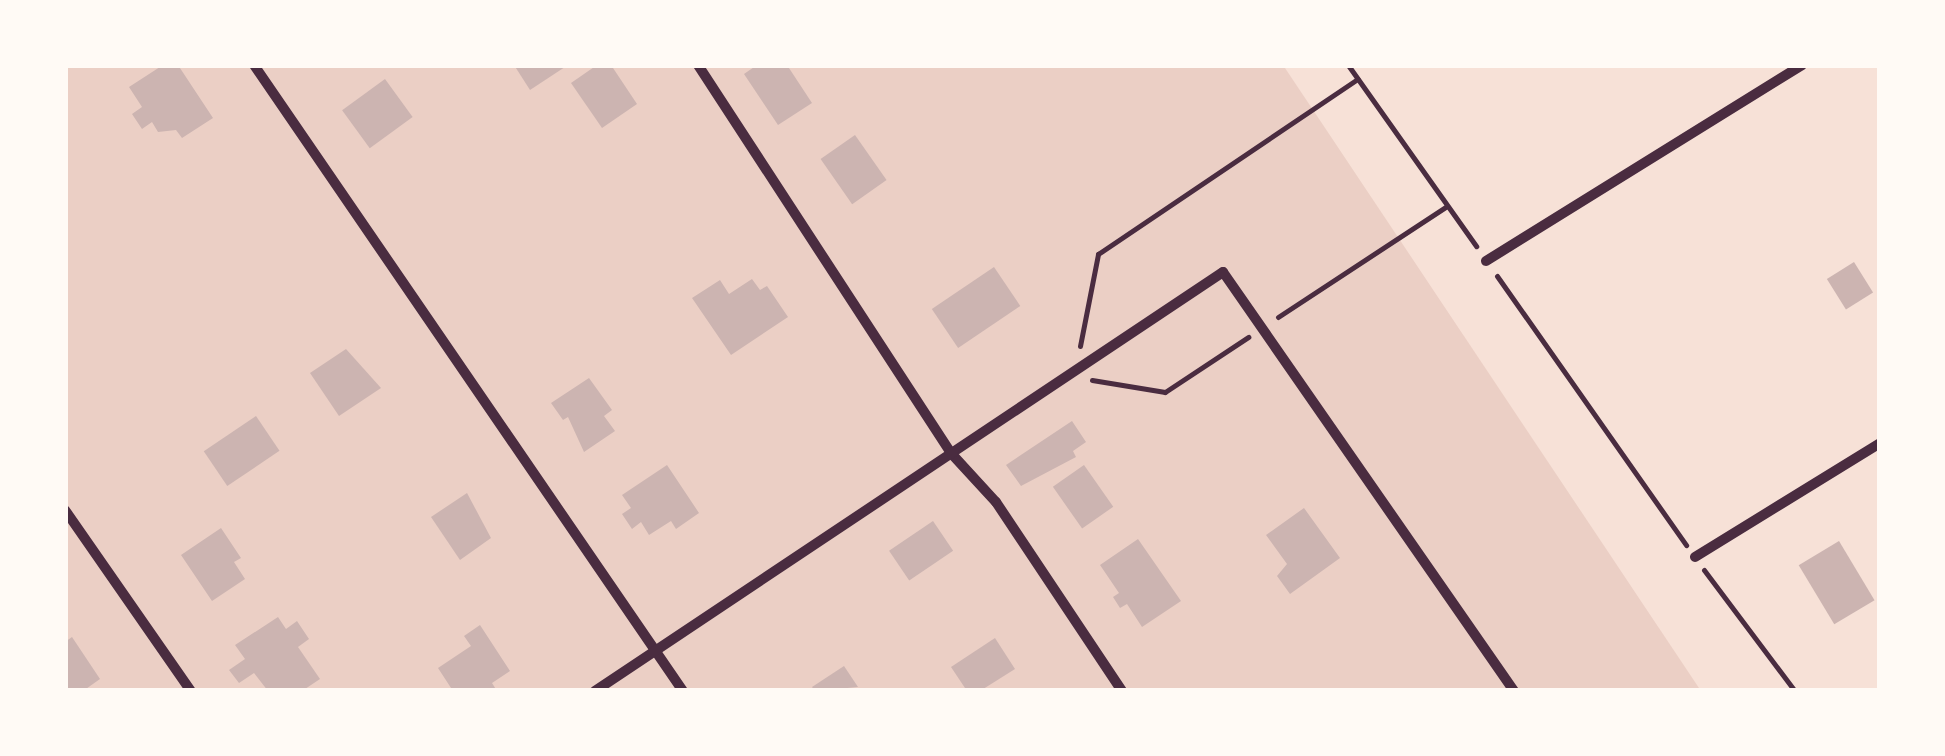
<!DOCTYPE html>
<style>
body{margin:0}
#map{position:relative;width:1945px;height:756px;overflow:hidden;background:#f7e1d7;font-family:"Roboto Condensed",sans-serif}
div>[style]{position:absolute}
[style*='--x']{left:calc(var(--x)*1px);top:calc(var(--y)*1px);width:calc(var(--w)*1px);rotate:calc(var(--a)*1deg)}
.green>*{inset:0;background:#ebcfc5}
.building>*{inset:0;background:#ccb4b1;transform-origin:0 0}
.path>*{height:5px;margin:-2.5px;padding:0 2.5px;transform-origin:2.5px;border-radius:2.5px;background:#4a2c40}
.minor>*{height:10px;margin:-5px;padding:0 5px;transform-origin:5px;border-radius:5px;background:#4a2c40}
span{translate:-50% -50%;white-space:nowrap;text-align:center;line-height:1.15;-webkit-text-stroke:9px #fffaf5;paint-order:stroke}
.frame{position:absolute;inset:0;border:68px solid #fffaf5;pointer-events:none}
</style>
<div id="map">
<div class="green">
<div style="clip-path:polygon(65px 65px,1283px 65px,1701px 691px,65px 691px)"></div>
</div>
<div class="building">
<div style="clip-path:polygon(163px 65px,178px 65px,213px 118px,182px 138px,176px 130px,158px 132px,152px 122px,142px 129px,132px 114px,142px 107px,129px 87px)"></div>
<div style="clip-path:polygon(514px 65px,568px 65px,530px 90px)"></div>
<div style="clip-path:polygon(597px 65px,611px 65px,637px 104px,602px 128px,571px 83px)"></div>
<div style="clip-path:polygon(757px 65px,787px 65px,812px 103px,778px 125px,744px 74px)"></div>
<div style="left:385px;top:79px;width:47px;height:53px;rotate:54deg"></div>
<div style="left:855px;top:135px;width:55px;height:42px;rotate:55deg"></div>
<div style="left:1854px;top:262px;width:36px;height:32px;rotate:58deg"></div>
<div style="left:994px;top:267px;width:47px;height:75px;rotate:56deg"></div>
<div style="clip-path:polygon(752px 279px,760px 290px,767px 286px,788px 317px,731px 355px,692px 298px,720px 280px,729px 294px)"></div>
<div style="clip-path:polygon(346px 349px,381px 388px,339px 416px,310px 373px)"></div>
<div style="clip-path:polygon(589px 378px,612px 410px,604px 416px,615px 431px,584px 452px,568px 417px,563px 420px,551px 403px)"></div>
<div style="left:256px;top:416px;width:42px;height:63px;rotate:56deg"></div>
<div style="clip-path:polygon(1072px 421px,1086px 442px,1073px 451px,1076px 457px,1021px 486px,1006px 465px)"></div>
<div style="clip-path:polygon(667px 465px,699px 513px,676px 529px,671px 521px,649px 535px,641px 522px,632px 529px,622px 514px,631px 508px,622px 495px)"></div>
<div style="left:1084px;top:465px;width:51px;height:38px;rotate:55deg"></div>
<div style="clip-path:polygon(467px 493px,491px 538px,460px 560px,431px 517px)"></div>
<div style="clip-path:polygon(1304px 508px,1340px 558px,1290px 594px,1277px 576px,1287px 564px,1266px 535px)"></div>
<div style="left:933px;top:521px;width:36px;height:53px;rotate:56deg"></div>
<div style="clip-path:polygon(221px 528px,241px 558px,234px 562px,245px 579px,212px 601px,181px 555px)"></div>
<div style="clip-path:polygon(1138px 539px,1181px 601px,1142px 627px,1127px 604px,1120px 608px,1113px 597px,1119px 593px,1100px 565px)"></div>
<div style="left:1839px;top:541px;width:69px;height:47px;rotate:59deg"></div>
<div style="clip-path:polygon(278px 617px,286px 629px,297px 621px,309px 639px,298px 647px,320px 679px,302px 691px,268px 691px,254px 673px,239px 683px,229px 670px,245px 659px,235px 645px)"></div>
<div style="clip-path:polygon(480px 625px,510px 671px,492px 683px,497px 691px,453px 691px,438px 668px,471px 646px,464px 636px)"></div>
<div style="clip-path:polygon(72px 637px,100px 679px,83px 691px,65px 691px,65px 642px)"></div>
<div style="clip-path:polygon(995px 638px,1015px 669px,980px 691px,967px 691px,951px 667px)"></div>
<div style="clip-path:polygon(844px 666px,858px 687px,815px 691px,812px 687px)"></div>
</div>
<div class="path">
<div style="--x:1348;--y:65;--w:222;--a:54.7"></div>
<div style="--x:1497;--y:276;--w:329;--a:54.9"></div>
<div style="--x:1278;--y:317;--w:202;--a:-33.3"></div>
<div style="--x:1080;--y:346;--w:94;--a:-78.9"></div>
<div style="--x:1098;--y:254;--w:313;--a:-34"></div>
<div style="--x:1092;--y:380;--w:74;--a:9.3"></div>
<div style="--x:1165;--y:392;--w:100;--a:-33.5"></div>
<div style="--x:1704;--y:570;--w:151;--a:53.1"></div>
</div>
<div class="minor">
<div style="--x:254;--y:65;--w:759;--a:55.58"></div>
<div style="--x:698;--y:65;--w:462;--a:56.9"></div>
<div style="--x:950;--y:452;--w:68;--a:47.4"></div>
<div style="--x:996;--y:502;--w:227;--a:56.3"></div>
<div style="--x:1486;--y:261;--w:372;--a:-31.8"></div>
<div style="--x:65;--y:510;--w:221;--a:55.2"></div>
<div style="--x:1695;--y:557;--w:217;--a:-31.6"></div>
<div style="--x:595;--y:691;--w:755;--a:-33.71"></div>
<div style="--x:1223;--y:272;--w:510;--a:55.22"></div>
</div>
<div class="frame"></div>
</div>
